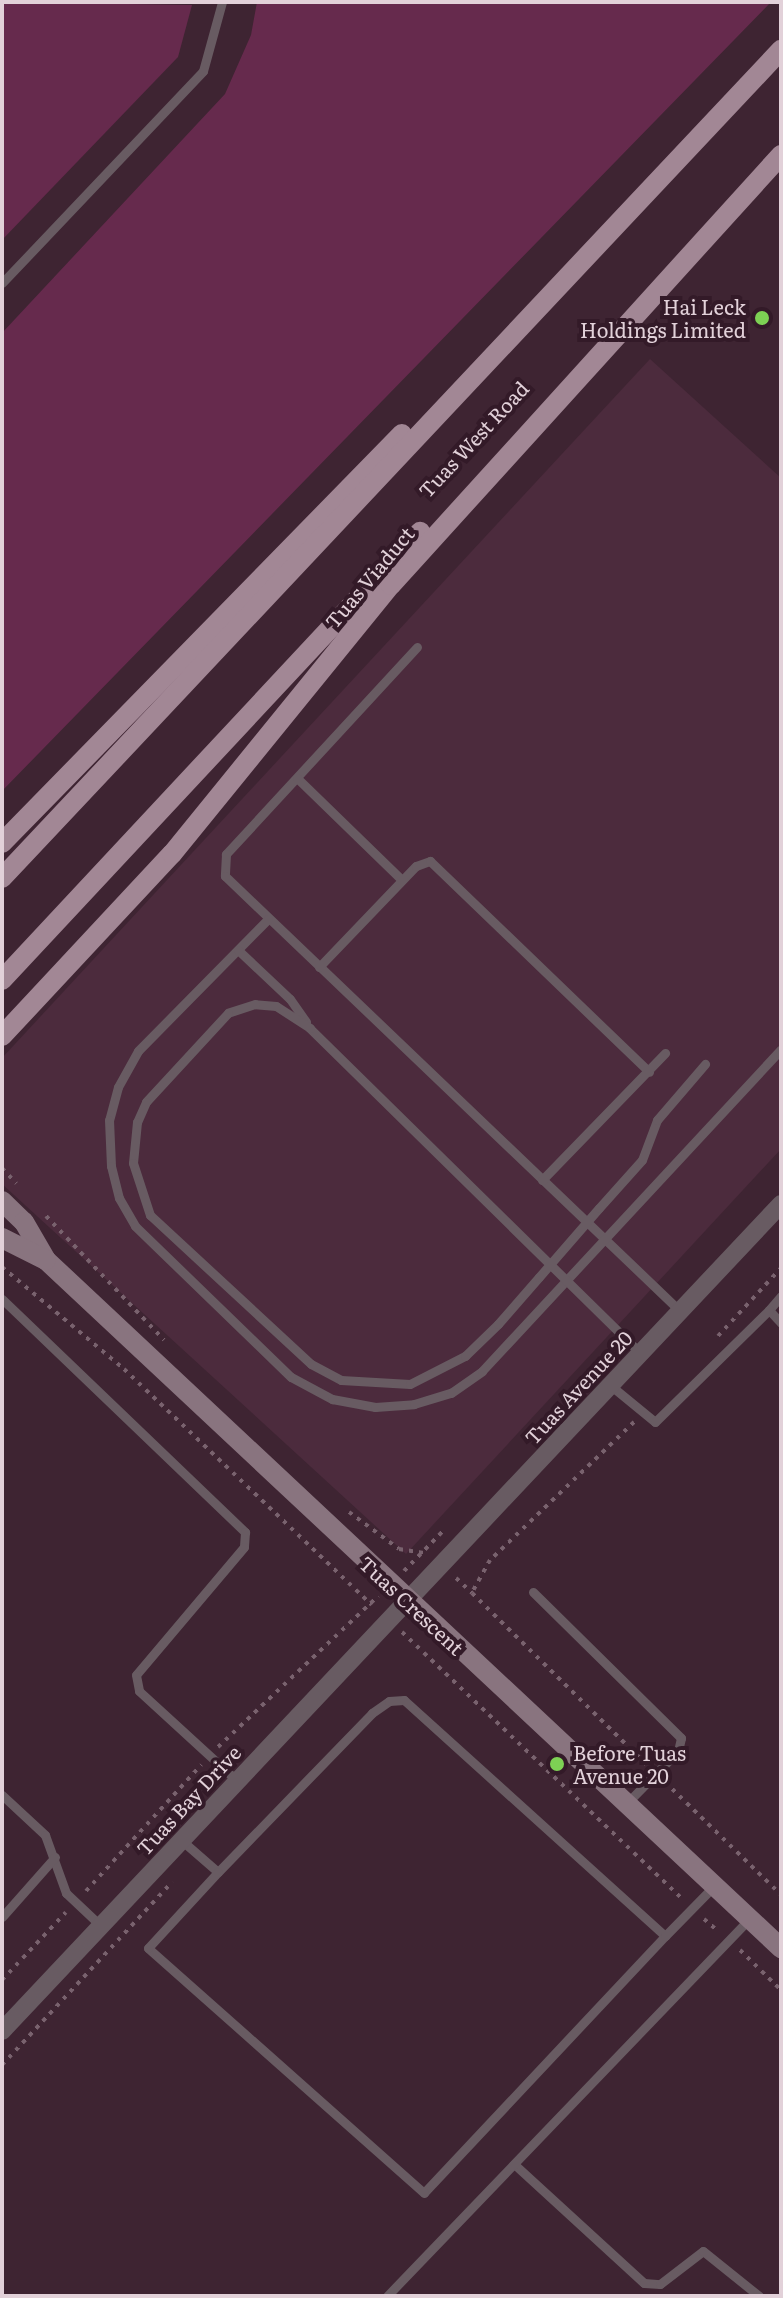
<!DOCTYPE html>
<style>
body{margin:0}
#map{position:relative;width:783px;height:2298px;overflow:hidden;background:#3e2432;font-family:Literata,serif}
div>[style]{position:absolute}
[style*='--x']{left:calc(var(--x)*1px);top:calc(var(--y)*1px);width:calc(var(--w)*1px);rotate:calc(var(--a)*1deg)}
.built>*{inset:0;background:#4c2b3d}
.green>*{inset:0;background:#662a4d}
.path>*{height:4px;margin-top:-2px;transform-origin:0;background:repeating-linear-gradient(90deg,#79626e 0 4px,transparent 0 10px)}
.lane>*{height:9px;margin:-4.5px;padding:0 4.5px;transform-origin:4.5px;border-radius:4.5px;background:#685b62}
.street>*{height:18px;margin:-9px;padding:0 9px;transform-origin:9px;border-radius:9px;background:#685b62}
.secondary>*{height:20px;margin:-10px;padding:0 10px;transform-origin:10px;border-radius:10px;background:#89747f}
.primary>*{height:20px;margin:-10px;padding:0 10px;transform-origin:10px;border-radius:10px;background:#a28795}
.dots>*{width:22px;height:22px;translate:-50% -50%;box-sizing:border-box;border:4px solid #331a28;border-radius:50%}
span{translate:-50% -50%;white-space:nowrap;text-align:center;line-height:1.15;-webkit-text-stroke:8px #331a28;paint-order:stroke}
.poi-label{font-size:20px;color:#e2d1d9}
.right{translate:-100% -50%;text-align:right}
.left{translate:0 -50%;text-align:left}
.street-label{font-size:20px;color:#e2d1d9}
.frame{position:absolute;inset:0;border:4px solid #e2d1d9;pointer-events:none}
</style>
<div id="map">
<div class="built">
<div style="clip-path:polygon(650px 359px,781px 478px,781px 1149px,406px 1554px,2px 1184px,2px 1058px)"></div>
</div>
<div class="green">
<div style="clip-path:polygon(2px 2px,192px 5px,178px 57px,2px 240px)"></div>
<div style="clip-path:polygon(257px 2px,771px 2px,2px 791px,2px 333px,225px 94px,251px 35px)"></div>
</div>
<div class="path">
<div style="--x:2;--y:1168;--w:21;--a:47"></div>
<div style="--x:46;--y:1216;--w:171;--a:46.4"></div>
<div style="--x:2;--y:1267;--w:159;--a:39.9"></div>
<div style="--x:124;--y:1369;--w:342;--a:43.6"></div>
<div style="--x:718;--y:1336;--w:93;--a:-47.2"></div>
<div style="--x:634;--y:1422;--w:199;--a:136.2"></div>
<div style="--x:490;--y:1560;--w:38;--a:119"></div>
<div style="--x:472;--y:1593;--w:245;--a:44.5"></div>
<div style="--x:349;--y:1512;--w:62;--a:36.5"></div>
<div style="--x:399;--y:1549;--w:25;--a:9"></div>
<div style="--x:404;--y:1571;--w:56;--a:-45.7"></div>
<div style="--x:456;--y:1578;--w:22;--a:43"></div>
<div style="--x:402;--y:1632;--w:387;--a:43.6"></div>
<div style="--x:218;--y:1747;--w:220;--a:-43.3"></div>
<div style="--x:665;--y:1782;--w:162;--a:44.2"></div>
<div style="--x:86;--y:1891;--w:171;--a:-47.6"></div>
<div style="--x:704;--y:1919;--w:18;--a:41"></div>
<div style="--x:740;--y:1950;--w:57;--a:44.3"></div>
<div style="--x:2;--y:1980;--w:93;--a:-46.7"></div>
<div style="--x:2;--y:2065;--w:250;--a:-47.1"></div>
</div>
<div class="lane">
<div style="--x:2;--y:283;--w:292;--a:-46.5"></div>
<div style="--x:203;--y:71;--w:72;--a:-74.6"></div>
<div style="--x:417;--y:647;--w:282;--a:132.7"></div>
<div style="--x:226;--y:854;--w:22;--a:93"></div>
<div style="--x:225;--y:876;--w:629;--a:43.71"></div>
<div style="--x:297;--y:778;--w:146;--a:44.2"></div>
<div style="--x:268;--y:919;--w:185;--a:134.6"></div>
<div style="--x:138;--y:1051;--w:41;--a:119.1"></div>
<div style="--x:118;--y:1087;--w:34;--a:105"></div>
<div style="--x:109;--y:1120;--w:46;--a:87.5"></div>
<div style="--x:111;--y:1166;--w:33;--a:76"></div>
<div style="--x:119;--y:1198;--w:32;--a:60"></div>
<div style="--x:135;--y:1226;--w:217;--a:44.1"></div>
<div style="--x:291;--y:1377;--w:47;--a:28.2"></div>
<div style="--x:332;--y:1399;--w:44;--a:10.5"></div>
<div style="--x:375;--y:1407;--w:39;--a:-4"></div>
<div style="--x:414;--y:1404;--w:39;--a:-17"></div>
<div style="--x:451;--y:1393;--w:38;--a:-35"></div>
<div style="--x:482;--y:1371;--w:439;--a:-47.1"></div>
<div style="--x:238;--y:950;--w:71;--a:43.3"></div>
<div style="--x:290;--y:999;--w:28;--a:55"></div>
<div style="--x:319;--y:967;--w:140;--a:-46.2"></div>
<div style="--x:416;--y:866;--w:15;--a:-20"></div>
<div style="--x:430;--y:861;--w:304;--a:43.9"></div>
<div style="--x:542;--y:1180;--w:177;--a:-45.9"></div>
<div style="--x:781;--y:1296;--w:18;--a:131"></div>
<div style="--x:769;--y:1310;--w:18;--a:47"></div>
<div style="--x:2;--y:1299;--w:337;--a:43.8"></div>
<div style="--x:245;--y:1532;--w:15;--a:94"></div>
<div style="--x:244;--y:1547;--w:167;--a:130.2"></div>
<div style="--x:136;--y:1675;--w:16;--a:79"></div>
<div style="--x:139;--y:1691;--w:132;--a:42.5"></div>
<div style="--x:640;--y:1353;--w:18;--a:-135"></div>
<div style="--x:627;--y:1340;--w:445;--a:-135.5"></div>
<div style="--x:310;--y:1028;--w:40;--a:-147.1"></div>
<div style="--x:276;--y:1006;--w:21;--a:-175"></div>
<div style="--x:255;--y:1004;--w:28;--a:162"></div>
<div style="--x:228;--y:1013;--w:121;--a:132.7"></div>
<div style="--x:146;--y:1102;--w:22;--a:114"></div>
<div style="--x:137;--y:1122;--w:41;--a:95.6"></div>
<div style="--x:133;--y:1163;--w:55;--a:71.9"></div>
<div style="--x:150;--y:1215;--w:219;--a:42.8"></div>
<div style="--x:311;--y:1364;--w:34;--a:28"></div>
<div style="--x:341;--y:1380;--w:69;--a:3.3"></div>
<div style="--x:410;--y:1384;--w:62;--a:-27"></div>
<div style="--x:465;--y:1356;--w:46;--a:-44.1"></div>
<div style="--x:498;--y:1324;--w:62;--a:-48.9"></div>
<div style="--x:539;--y:1277;--w:91;--a:-49"></div>
<div style="--x:599;--y:1208;--w:64;--a:-48.1"></div>
<div style="--x:642;--y:1160;--w:43;--a:-69.4"></div>
<div style="--x:657;--y:1120;--w:74;--a:-49.4"></div>
<div style="--x:610;--y:1385;--w:58;--a:39.4"></div>
<div style="--x:655;--y:1422;--w:160;--a:-44.5"></div>
<div style="--x:533;--y:1592;--w:208;--a:44.6"></div>
<div style="--x:681;--y:1738;--w:13;--a:103"></div>
<div style="--x:678;--y:1751;--w:74;--a:134.5"></div>
<div style="--x:2;--y:1795;--w:59;--a:42.9"></div>
<div style="--x:45;--y:1835;--w:62;--a:70.1"></div>
<div style="--x:66;--y:1893;--w:47;--a:43.3"></div>
<div style="--x:180;--y:1839;--w:50;--a:41"></div>
<div style="--x:218;--y:1872;--w:221;--a:-45.9"></div>
<div style="--x:372;--y:1713;--w:21;--a:-35"></div>
<div style="--x:389;--y:1701;--w:15;--a:-4"></div>
<div style="--x:404;--y:1700;--w:352;--a:42.1"></div>
<div style="--x:665;--y:1936;--w:352;--a:133.2"></div>
<div style="--x:424;--y:2193;--w:369;--a:-138.4"></div>
<div style="--x:148;--y:1948;--w:103;--a:-47.4"></div>
<div style="--x:2;--y:1917;--w:80;--a:-48.5"></div>
<div style="--x:665;--y:1936;--w:70;--a:-45.6"></div>
<div style="--x:514;--y:2164;--w:176;--a:42.5"></div>
<div style="--x:644;--y:2283;--w:16;--a:4"></div>
<div style="--x:660;--y:2284;--w:54;--a:-37.5"></div>
<div style="--x:703;--y:2251;--w:72;--a:38.8"></div>
<div style="--x:387;--y:2296;--w:523;--a:-46.16"></div>
</div>
<div class="street">
<div style="--x:2;--y:2031;--w:1136;--a:-46.71"></div>
</div>
<div class="secondary">
<div style="--x:2;--y:1201;--w:30;--a:44"></div>
<div style="--x:24;--y:1222;--w:44;--a:59.9"></div>
<div style="--x:46;--y:1260;--w:1007;--a:43.11"></div>
<div style="--x:2;--y:1238;--w:49;--a:26.6"></div>
</div>
<div class="primary">
<div style="--x:2;--y:843;--w:572;--a:-45.64"></div>
<div style="--x:2;--y:878;--w:1137;--a:-46.75"></div>
<div style="--x:2;--y:980;--w:613;--a:-46.98"></div>
<div style="--x:2;--y:1036;--w:249;--a:-47"></div>
<div style="--x:172;--y:854;--w:347;--a:-50.9"></div>
<div style="--x:391;--y:585;--w:581;--a:-47.79"></div>
</div>
<div class="dots">
<div style="left:762px;top:318px;background:#7dd154"></div>
<div style="left:557px;top:1764px;background:#7dd154"></div>
</div>
<div class="poi-label">
<span class="right" style="left:746px;top:318px">Hai Leck<br>Holdings Limited</span>
<span class="left" style="left:573px;top:1764px">Before Tuas<br>Avenue 20</span>
</div>
<div class="street-label">
<span style="left:473px;top:439px;rotate:-47deg">Tuas West Road</span>
<span style="left:369px;top:577px;rotate:-50deg">Tuas Viaduct</span>
<span style="left:578px;top:1387px;rotate:-47deg">Tuas Avenue 20</span>
<span style="left:412px;top:1605px;rotate:43deg">Tuas Crescent</span>
<span style="left:188px;top:1800px;rotate:-47deg">Tuas Bay Drive</span>
</div>
<div class="frame"></div>
</div>
